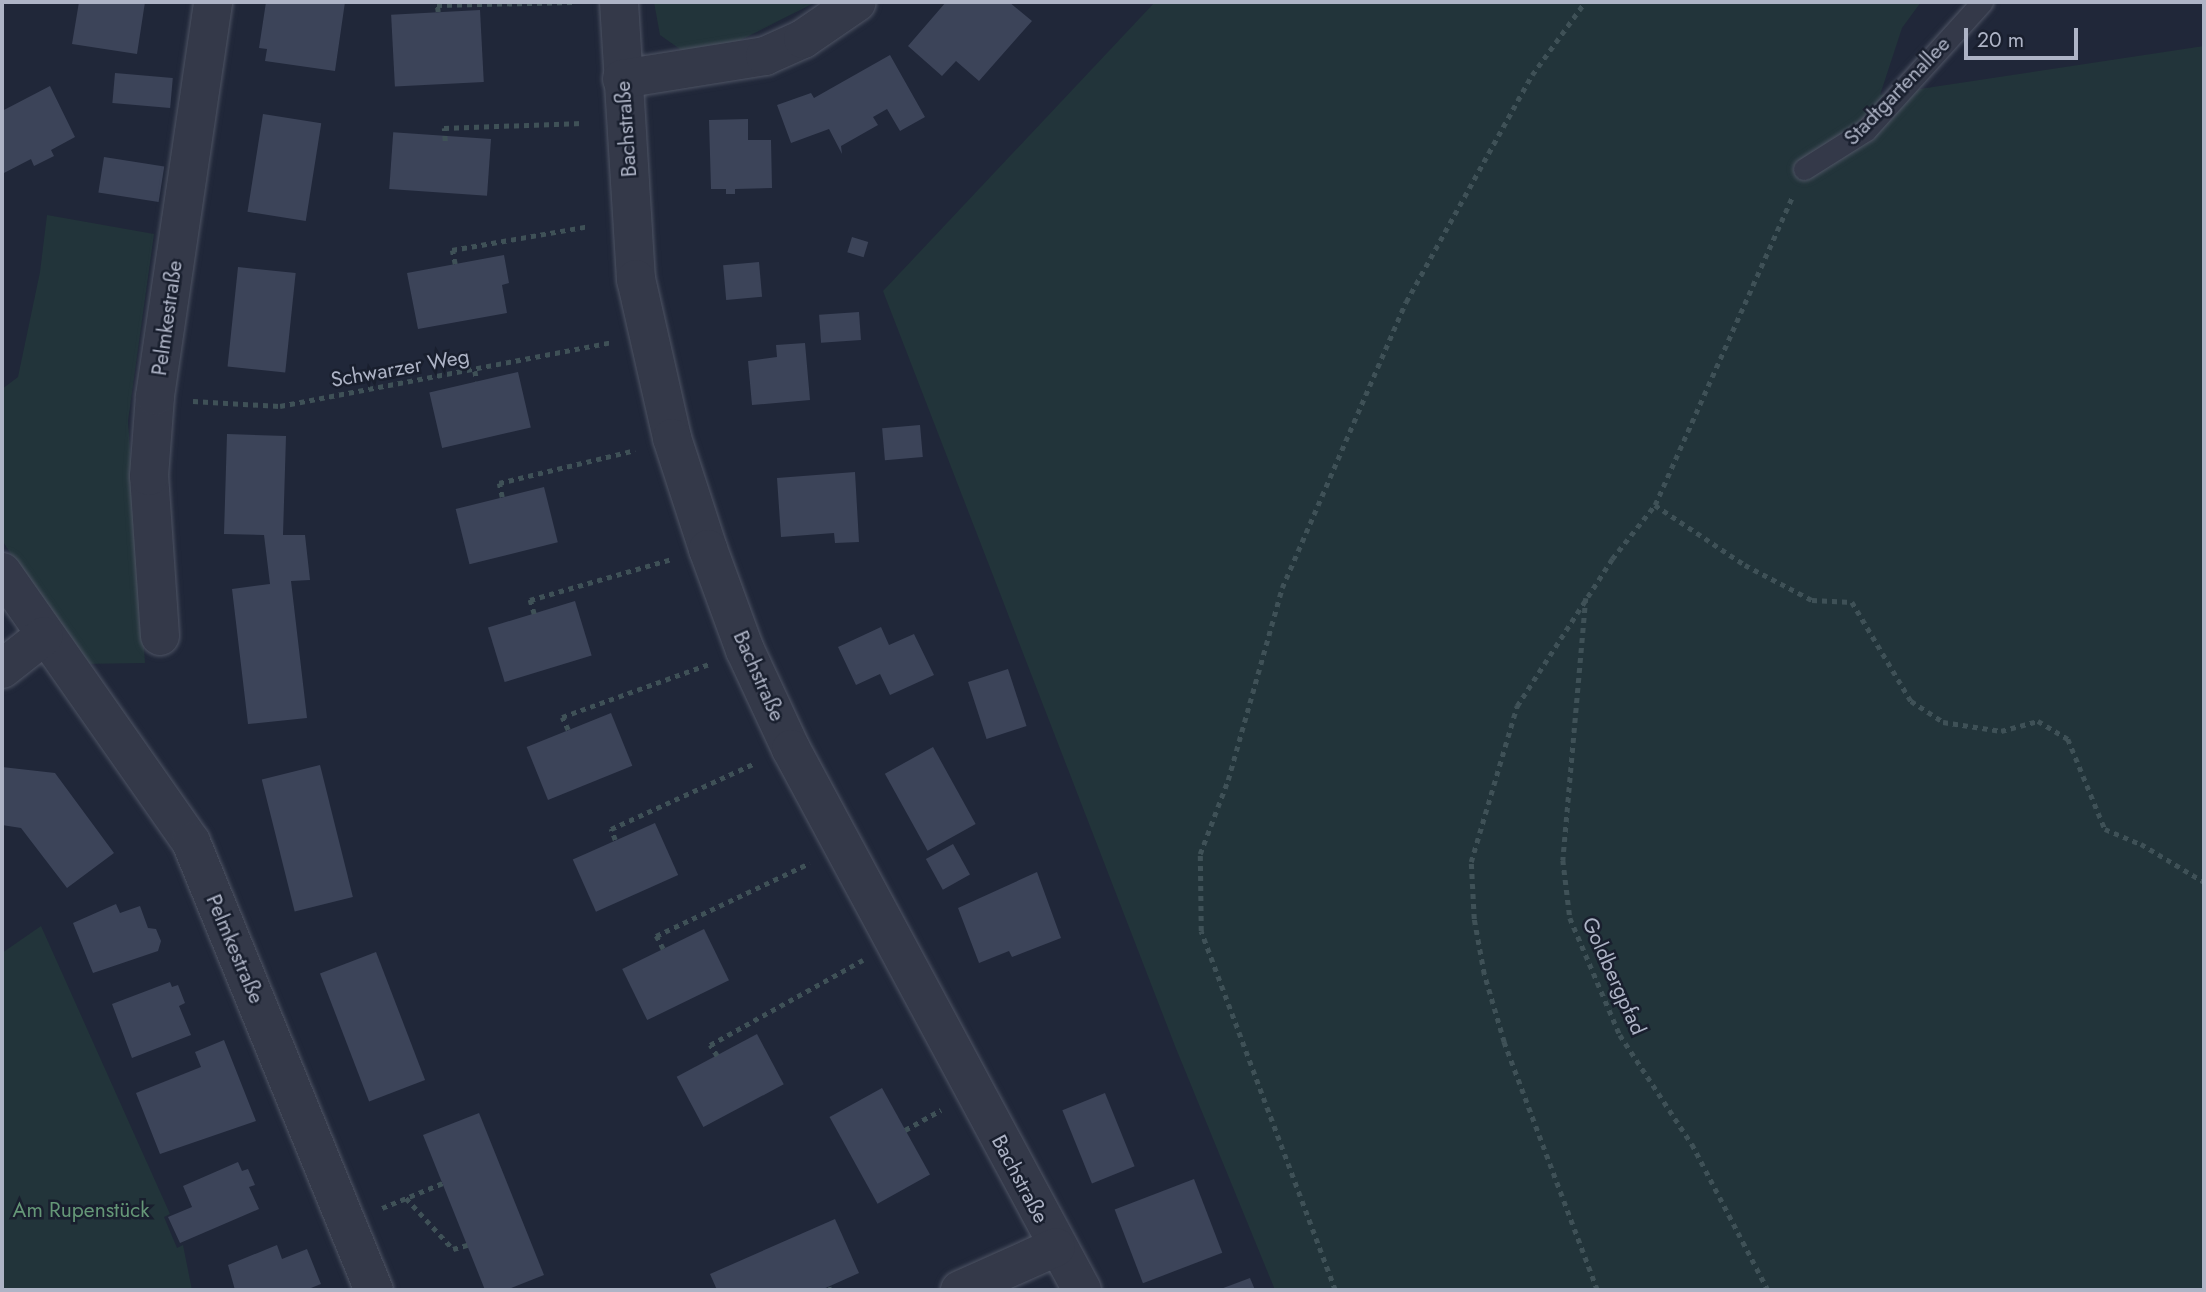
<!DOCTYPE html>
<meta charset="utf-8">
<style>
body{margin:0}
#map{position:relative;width:2206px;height:1292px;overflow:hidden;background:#202739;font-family:Jost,sans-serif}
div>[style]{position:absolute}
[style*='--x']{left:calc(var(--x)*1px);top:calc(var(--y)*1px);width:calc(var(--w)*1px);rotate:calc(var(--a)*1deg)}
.green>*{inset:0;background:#22343a}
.building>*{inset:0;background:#3c4459;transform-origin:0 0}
.path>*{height:4.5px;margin-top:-2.25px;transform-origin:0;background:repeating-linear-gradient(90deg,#3f5157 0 5px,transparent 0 10px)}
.roads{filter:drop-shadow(0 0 2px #4e5464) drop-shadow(0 0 2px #4e5464)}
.lane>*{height:21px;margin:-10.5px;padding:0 10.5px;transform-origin:10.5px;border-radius:10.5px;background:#343949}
.street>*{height:38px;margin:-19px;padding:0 19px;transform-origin:19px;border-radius:19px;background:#343949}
span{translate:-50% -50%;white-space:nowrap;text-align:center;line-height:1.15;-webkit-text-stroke:5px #191f2e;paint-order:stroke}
.street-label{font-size:21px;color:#aeb4c6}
.park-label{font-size:21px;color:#659777}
.frame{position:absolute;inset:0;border:4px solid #aeb4c6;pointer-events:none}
.scale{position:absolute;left:1964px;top:28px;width:114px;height:32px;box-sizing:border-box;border:4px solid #aeb4c6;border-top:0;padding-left:9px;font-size:21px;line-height:24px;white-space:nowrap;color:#aeb4c6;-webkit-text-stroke:5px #191f2e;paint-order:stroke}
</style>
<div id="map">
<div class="green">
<div style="clip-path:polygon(654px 2px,816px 2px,731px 45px,684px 52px,660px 35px)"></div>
<div style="clip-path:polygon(1155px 2px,1921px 2px,1902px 28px,1880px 95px,2204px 46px,2204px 1290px,1275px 1290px,1175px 1046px,883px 291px)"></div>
<div style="clip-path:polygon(47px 215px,154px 234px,128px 421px,145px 663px,80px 664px,2px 540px,2px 389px,18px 377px,40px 272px)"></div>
<div style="clip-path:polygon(41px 926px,170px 1214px,164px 1217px,177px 1248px,183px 1245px,192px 1290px,2px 1290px,2px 953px)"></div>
</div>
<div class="building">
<div style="clip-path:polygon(79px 2px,145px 2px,137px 54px,72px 44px)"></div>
<div style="clip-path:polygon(266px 2px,345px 2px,335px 71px,265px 61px,267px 49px,259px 48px)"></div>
<div style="clip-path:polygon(946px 2px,1009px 2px,1032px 21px,979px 81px,956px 61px,942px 76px,908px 46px)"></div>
<div style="left:480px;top:10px;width:72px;height:89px;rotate:87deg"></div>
<div style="clip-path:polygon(890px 55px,925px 117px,900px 131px,887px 109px,873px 117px,878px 125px,841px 146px,842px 154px,829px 129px,791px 143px,777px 105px,811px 93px,814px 98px)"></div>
<div style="left:115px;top:73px;width:58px;height:30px;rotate:5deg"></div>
<div style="clip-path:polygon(50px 86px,75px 137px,51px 150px,54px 156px,34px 166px,31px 159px,2px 174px,2px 111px)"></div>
<div style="left:263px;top:114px;width:59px;height:99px;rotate:9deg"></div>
<div style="clip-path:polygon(748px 119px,748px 140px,771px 140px,772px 188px,735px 189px,735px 194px,726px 194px,726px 189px,711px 189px,709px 120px)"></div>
<div style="left:491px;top:139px;width:57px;height:98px;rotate:94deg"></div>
<div style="left:104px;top:157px;width:61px;height:36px;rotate:9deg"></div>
<div style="left:852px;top:237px;width:17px;height:16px;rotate:17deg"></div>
<div style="clip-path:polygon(504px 255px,509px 283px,502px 285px,507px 313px,418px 329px,407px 273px)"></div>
<div style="left:759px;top:262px;width:35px;height:36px;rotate:85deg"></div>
<div style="left:238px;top:267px;width:58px;height:100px;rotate:6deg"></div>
<div style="left:859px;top:312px;width:28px;height:40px;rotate:86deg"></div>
<div style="clip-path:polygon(805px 343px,810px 400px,752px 405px,748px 361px,777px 357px,776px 345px)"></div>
<div style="left:518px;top:372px;width:57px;height:91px;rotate:77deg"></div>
<div style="left:920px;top:425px;width:32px;height:38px;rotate:85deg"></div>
<div style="clip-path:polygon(227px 434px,286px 436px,283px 535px,305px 535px,310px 580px,291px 581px,307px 718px,248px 724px,232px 589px,270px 584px,264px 535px,224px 534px)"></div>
<div style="clip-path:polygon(855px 472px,859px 542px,835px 543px,834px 533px,781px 537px,777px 478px)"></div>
<div style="left:544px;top:487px;width:57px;height:91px;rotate:76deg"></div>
<div style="left:575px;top:601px;width:57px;height:91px;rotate:73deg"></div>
<div style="clip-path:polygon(881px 627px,889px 645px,914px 634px,934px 675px,890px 695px,880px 674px,856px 685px,838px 647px)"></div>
<div style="left:1008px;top:669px;width:60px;height:42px;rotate:72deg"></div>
<div style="left:611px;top:713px;width:57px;height:91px;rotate:68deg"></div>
<div style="left:933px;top:747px;width:88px;height:55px;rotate:61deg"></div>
<div style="left:320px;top:765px;width:136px;height:60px;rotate:76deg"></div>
<div style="clip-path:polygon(2px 767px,55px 773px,114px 853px,67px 888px,21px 828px,2px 825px)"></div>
<div style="left:655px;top:823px;width:57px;height:90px;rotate:66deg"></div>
<div style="left:953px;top:844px;width:35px;height:31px;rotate:61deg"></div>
<div style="clip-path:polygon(1037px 872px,1061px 938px,1012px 957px,1009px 951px,979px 963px,958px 908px)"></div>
<div style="clip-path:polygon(116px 904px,120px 913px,140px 906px,148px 928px,156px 929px,161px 941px,158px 951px,93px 973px,73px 923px)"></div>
<div style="left:704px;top:929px;width:57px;height:91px;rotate:64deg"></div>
<div style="left:376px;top:952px;width:137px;height:60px;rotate:69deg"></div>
<div style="clip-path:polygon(170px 982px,172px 987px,178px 985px,185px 1003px,179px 1006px,191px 1035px,132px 1058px,112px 1004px)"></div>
<div style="left:757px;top:1034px;width:57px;height:91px;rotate:62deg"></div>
<div style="clip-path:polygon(224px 1040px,256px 1121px,160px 1154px,136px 1093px,201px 1067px,195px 1052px)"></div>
<div style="left:882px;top:1088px;width:99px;height:60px;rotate:61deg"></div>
<div style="left:1105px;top:1093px;width:79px;height:46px;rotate:68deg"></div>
<div style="clip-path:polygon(479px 1113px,544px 1275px,506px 1290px,485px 1290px,423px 1135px)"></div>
<div style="clip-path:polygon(238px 1162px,242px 1171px,248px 1169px,255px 1185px,249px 1187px,259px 1209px,180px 1243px,168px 1217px,192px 1207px,183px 1186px)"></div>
<div style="left:1194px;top:1179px;width:79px;height:85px;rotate:69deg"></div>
<div style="clip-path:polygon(835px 1219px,859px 1273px,821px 1290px,717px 1290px,710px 1274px)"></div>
<div style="clip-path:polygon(277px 1245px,282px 1259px,307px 1249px,321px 1284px,306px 1290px,235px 1290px,228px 1265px)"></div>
<div style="clip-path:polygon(1250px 1278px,1255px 1290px,1218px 1290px)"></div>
</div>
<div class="path">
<div style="--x:438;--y:12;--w:7;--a:-98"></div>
<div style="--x:437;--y:5;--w:137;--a:-1.3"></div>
<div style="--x:445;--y:141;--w:13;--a:-94"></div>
<div style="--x:444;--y:128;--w:139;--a:-2.1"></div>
<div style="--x:455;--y:264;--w:14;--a:-102"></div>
<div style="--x:452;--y:250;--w:139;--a:-9.9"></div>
<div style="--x:475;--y:371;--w:10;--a:79"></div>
<div style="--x:193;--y:401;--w:87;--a:3.3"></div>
<div style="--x:280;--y:406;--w:338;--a:-10.9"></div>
<div style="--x:502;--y:497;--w:14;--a:-102"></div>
<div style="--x:499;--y:483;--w:140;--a:-13.6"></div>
<div style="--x:1655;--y:505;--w:108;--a:33.7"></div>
<div style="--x:1745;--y:565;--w:76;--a:27.6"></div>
<div style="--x:1812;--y:600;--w:40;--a:2.9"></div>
<div style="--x:1852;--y:602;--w:115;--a:59.2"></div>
<div style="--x:1911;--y:701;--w:38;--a:33"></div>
<div style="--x:1943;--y:722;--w:59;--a:8.8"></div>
<div style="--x:2001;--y:731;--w:38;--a:-15"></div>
<div style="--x:2038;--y:721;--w:35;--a:31"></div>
<div style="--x:2068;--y:739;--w:97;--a:67.7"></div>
<div style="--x:2105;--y:829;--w:39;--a:23"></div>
<div style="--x:2141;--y:844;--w:74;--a:31.1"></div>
<div style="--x:1586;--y:598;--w:263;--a:95"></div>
<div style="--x:1563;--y:860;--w:58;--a:83.1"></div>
<div style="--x:1570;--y:918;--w:127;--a:66.9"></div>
<div style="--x:1620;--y:1035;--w:131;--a:56.6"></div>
<div style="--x:1692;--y:1144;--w:165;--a:62.5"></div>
<div style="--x:534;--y:614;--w:15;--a:-106"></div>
<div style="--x:530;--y:600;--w:148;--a:-16.1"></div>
<div style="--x:568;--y:730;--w:14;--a:-115"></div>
<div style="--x:562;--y:717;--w:156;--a:-19.8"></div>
<div style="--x:615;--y:840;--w:12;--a:-110"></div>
<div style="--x:611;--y:829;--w:158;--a:-24.6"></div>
<div style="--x:663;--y:949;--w:15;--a:-118"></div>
<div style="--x:656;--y:936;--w:170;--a:-25.4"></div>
<div style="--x:717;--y:1056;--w:13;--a:-122"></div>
<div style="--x:710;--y:1045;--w:175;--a:-29.1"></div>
<div style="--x:905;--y:1130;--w:41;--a:-29.1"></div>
<div style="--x:406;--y:1198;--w:69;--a:47.3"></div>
<div style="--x:453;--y:1249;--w:15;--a:-16"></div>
<div style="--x:382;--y:1208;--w:66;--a:-22.3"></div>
<div style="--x:829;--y:1287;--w:3;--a:72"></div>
<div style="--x:1335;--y:1290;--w:383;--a:-110.5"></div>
<div style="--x:1201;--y:931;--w:77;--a:-90.7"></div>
<div style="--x:1200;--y:854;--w:79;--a:-69.3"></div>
<div style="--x:1228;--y:780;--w:199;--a:-74.3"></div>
<div style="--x:1282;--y:588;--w:312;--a:-66.6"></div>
<div style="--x:1406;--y:302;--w:260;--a:-61"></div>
<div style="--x:1532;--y:75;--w:90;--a:-54"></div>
<div style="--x:1597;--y:1290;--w:265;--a:-110.6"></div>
<div style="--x:1504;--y:1042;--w:71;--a:-106.4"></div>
<div style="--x:1484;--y:974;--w:56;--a:-100.3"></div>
<div style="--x:1474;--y:919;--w:57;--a:-93"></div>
<div style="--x:1471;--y:862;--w:163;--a:-73.6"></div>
<div style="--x:1517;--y:706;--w:175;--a:-57.1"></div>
<div style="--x:1612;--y:559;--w:69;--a:-51.5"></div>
<div style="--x:1655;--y:505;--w:339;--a:-66"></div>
</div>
<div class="roads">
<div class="lane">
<div style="--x:1804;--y:169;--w:73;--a:-32.2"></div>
<div style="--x:1866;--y:130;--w:173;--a:-47.8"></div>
</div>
<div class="street">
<div style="--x:619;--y:2;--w:278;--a:86.5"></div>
<div style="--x:636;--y:279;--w:163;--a:77.2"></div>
<div style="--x:672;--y:438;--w:117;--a:72"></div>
<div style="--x:708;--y:549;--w:108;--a:69.9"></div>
<div style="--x:745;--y:650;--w:109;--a:65.1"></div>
<div style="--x:791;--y:749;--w:614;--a:61.72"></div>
<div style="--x:622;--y:79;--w:145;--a:-9.1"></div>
<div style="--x:765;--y:56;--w:42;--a:-24.1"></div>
<div style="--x:803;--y:39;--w:65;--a:-34.4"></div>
<div style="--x:2;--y:572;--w:330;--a:55"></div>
<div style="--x:191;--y:842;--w:484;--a:67.8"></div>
<div style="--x:160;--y:636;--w:160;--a:-93.9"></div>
<div style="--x:149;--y:476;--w:80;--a:-85.7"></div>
<div style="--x:155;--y:396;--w:398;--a:-81.6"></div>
<div style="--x:2;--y:669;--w:53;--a:-38.2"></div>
<div style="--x:960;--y:1290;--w:105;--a:-24.1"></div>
</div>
</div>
<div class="street-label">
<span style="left:1897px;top:91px;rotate:-46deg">Stadtgartenallee</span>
<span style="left:626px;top:129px;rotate:-94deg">Bachstraße</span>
<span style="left:167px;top:318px;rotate:-82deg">Pelmkestraße</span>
<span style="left:400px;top:368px;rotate:-10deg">Schwarzer Weg</span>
<span style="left:759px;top:676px;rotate:66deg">Bachstraße</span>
<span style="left:235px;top:949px;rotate:67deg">Pelmkestraße</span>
<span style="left:1614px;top:976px;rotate:66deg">Goldbergpfad</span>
<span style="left:1020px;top:1179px;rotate:62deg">Bachstraße</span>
</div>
<div class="park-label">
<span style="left:81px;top:1210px">Am Rupenstück</span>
</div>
<div class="frame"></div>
<div class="scale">20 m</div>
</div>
